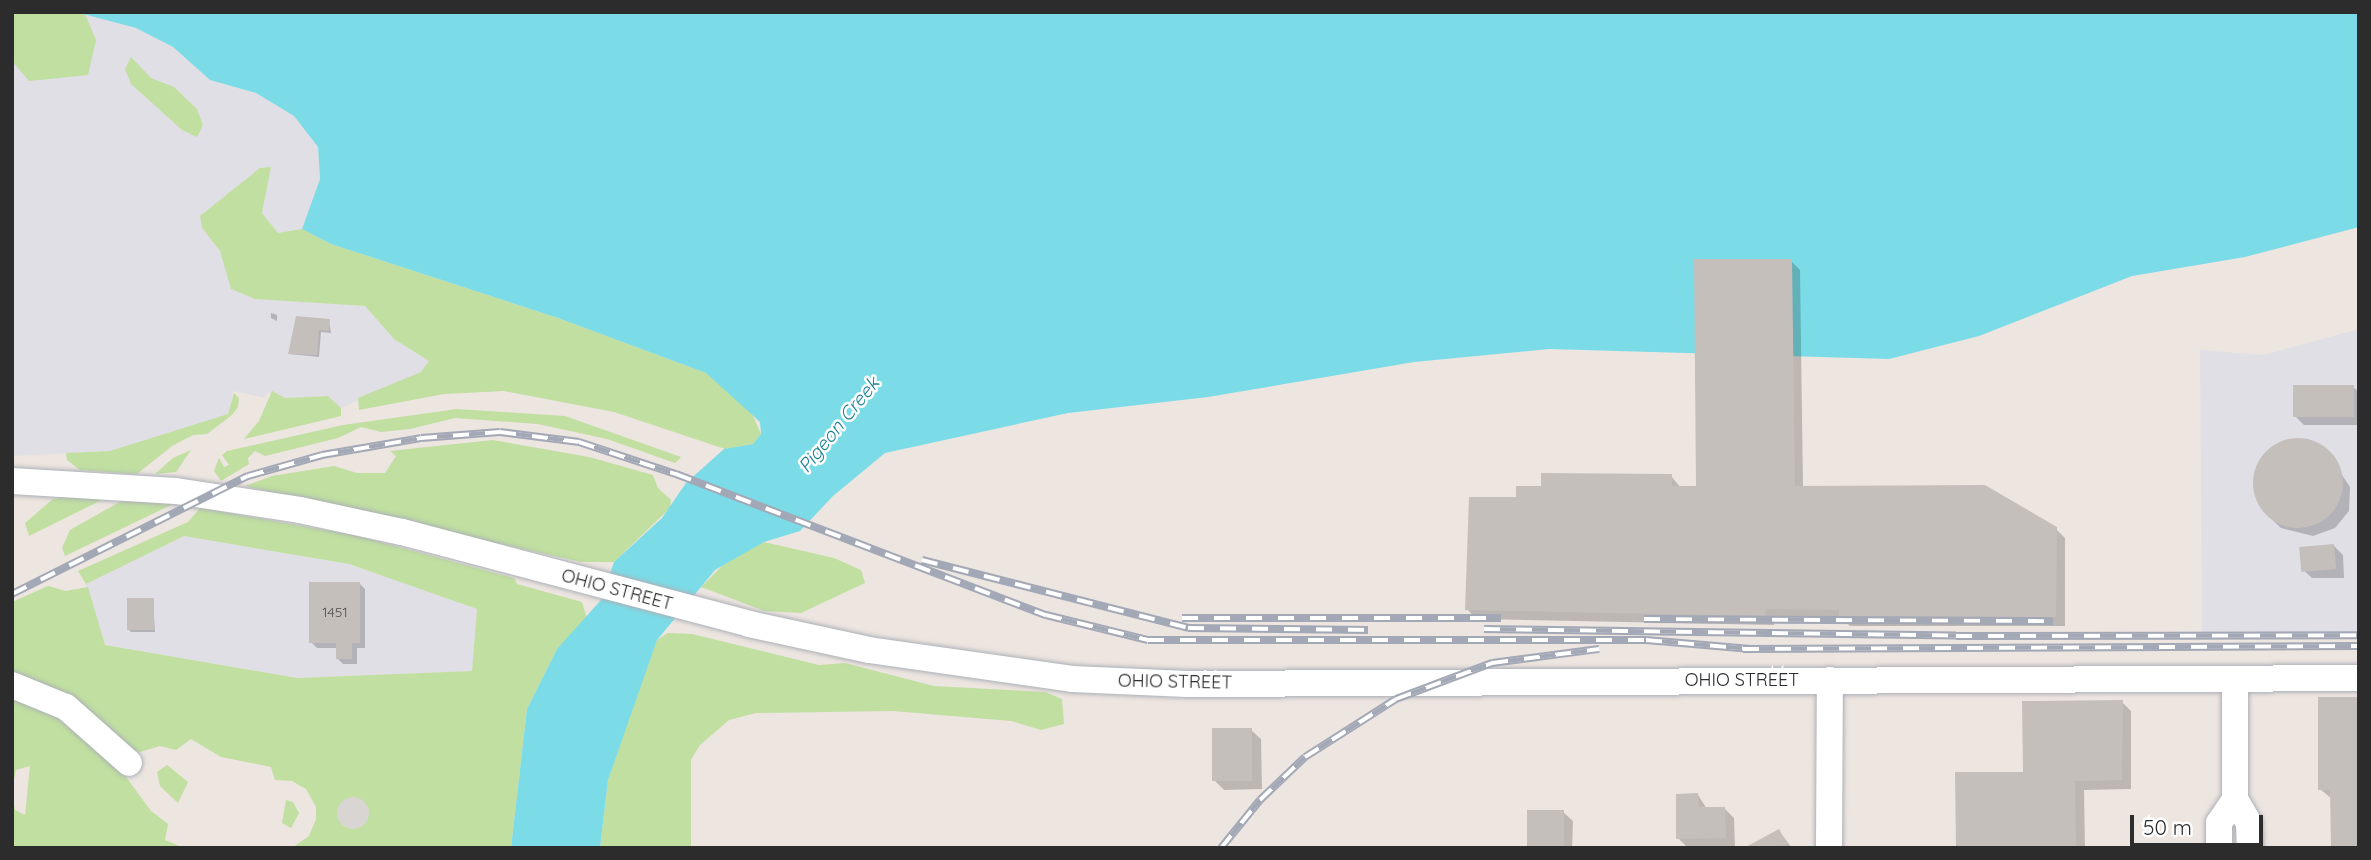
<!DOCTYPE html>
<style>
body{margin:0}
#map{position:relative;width:2371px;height:860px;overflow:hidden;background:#ede5e0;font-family:Quicksand,sans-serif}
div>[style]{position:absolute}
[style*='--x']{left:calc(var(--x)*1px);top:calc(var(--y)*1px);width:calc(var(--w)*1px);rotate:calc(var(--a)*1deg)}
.industrial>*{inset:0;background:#e0dfe6}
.green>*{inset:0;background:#c0dfa0}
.plaza>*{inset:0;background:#d9d5d2}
.round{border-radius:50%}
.water>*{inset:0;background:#7bdce7}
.shadow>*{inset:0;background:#0003}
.building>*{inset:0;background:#c5bfbc;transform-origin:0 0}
.roads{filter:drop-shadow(0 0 2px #acb0b7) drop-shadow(0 0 2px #acb0b7)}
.minor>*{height:26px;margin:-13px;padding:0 13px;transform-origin:13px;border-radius:13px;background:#fff}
.rail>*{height:8px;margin-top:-4px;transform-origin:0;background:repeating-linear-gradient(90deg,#fff 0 16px,#a2a8b5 0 32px);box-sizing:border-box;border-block:2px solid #a2a8b5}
span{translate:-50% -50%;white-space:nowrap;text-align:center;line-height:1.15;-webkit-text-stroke:5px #fff;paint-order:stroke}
.number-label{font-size:14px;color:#525150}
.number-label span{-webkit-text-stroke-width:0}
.street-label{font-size:18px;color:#2c2c2c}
.water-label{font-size:19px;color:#177f95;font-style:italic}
.frame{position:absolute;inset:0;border:14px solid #2c2c2c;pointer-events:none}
.scale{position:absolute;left:2130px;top:815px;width:133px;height:32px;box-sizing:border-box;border:4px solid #2c2c2c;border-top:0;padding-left:9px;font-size:21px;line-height:24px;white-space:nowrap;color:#2c2c2c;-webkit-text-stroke:5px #fff;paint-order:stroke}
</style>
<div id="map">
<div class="industrial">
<div style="clip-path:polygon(12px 12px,81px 12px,136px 28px,173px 47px,210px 80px,256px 93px,294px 116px,318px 147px,320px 179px,302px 229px,278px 233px,262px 213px,271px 167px,202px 228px,220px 251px,231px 288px,255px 299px,365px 306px,394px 339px,430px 361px,421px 372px,341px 408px,328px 396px,286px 398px,268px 393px,265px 398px,233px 391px,229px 414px,110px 451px,12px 456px)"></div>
<div style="clip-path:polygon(2359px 329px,2359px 637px,2202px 638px,2200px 350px,2263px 355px)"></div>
<div style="clip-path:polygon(184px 536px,349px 564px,477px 609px,472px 671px,297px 678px,105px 645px,86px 584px)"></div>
</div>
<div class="green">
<div style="clip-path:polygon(12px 12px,85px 14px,96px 40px,88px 75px,29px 81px,12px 61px)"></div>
<div style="clip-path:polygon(131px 57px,151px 78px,174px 87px,197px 109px,203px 125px,197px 137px,182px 130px,131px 84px,125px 69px)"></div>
<div style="clip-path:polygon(271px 167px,262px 213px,278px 233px,302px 229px,331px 244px,558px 318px,706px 373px,751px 411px,761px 434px,753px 444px,725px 449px,614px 412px,504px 391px,444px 394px,359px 410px,358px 398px,421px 372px,429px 361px,394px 339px,365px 306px,255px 299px,231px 289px,220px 251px,202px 228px,200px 216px,260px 168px)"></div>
<div style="clip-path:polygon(272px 391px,285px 398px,328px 396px,341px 408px,341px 416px,244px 439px,259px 421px)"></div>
<div style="clip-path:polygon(234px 393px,239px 398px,238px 407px,232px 415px,207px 434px,193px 435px,172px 446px,137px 474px,80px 470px,67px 460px,66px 453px,110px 451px,228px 414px)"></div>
<div style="clip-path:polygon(457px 409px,565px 416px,681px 457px,675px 463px,607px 439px,538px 424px,455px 418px,410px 429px,381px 432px,361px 427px,338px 438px,265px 456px,255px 451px,248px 458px,249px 464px,221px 481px,214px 471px,219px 458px,224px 467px,229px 465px,222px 455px,227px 451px,343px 425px)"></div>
<div style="clip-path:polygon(493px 440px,589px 457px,653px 475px,658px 488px,671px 500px,670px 508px,614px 562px,581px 562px,245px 486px,272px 476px,334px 466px,357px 473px,385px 473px,396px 456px,390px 451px)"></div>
<div style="clip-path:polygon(191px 450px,176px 472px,155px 474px,173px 458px)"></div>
<div style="clip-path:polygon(67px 496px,104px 499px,29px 536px,25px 523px,53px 499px)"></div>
<div style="clip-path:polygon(123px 500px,173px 504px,65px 556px,62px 548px,70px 530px)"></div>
<div style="clip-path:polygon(200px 508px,358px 536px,514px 578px,517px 584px,582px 602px,587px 619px,557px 649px,527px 709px,511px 848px,292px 848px,309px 836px,316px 819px,316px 807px,306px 789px,292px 781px,275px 780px,271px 767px,221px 757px,191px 739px,176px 750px,160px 746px,140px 752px,132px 750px,115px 762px,151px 811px,168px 824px,165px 840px,184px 848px,12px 848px,12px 794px,15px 810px,25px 815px,30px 766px,16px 770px,12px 789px,12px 602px,48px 586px,66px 591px,88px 587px,105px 645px,297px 678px,472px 671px,477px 609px,349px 564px,184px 536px,86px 584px,78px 571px,188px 522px)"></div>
<div style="clip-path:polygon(764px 542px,834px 558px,861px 570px,865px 583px,801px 613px,765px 611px,701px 587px,730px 558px)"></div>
<div style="clip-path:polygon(668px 633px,692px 634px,819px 665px,845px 663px,934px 686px,1045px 692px,1062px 699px,1064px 724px,1041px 730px,1011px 721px,893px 711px,756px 713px,729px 720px,700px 745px,691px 760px,691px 848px,600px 848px,608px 780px,640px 679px,657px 640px)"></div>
<div style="clip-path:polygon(167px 765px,188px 782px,178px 803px,160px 786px,157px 772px)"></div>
<div style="clip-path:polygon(286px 800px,293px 802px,299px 813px,291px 828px,282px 823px)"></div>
</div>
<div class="plaza">
<div class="round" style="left:337px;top:797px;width:32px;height:32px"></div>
</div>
<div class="water">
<div style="clip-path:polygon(76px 12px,2359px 12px,2359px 227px,2245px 257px,2132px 276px,1979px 336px,1889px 359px,1549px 349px,1414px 362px,1208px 397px,1068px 413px,885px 453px,833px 496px,800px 531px,764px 542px,715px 570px,657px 640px,608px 780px,600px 848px,511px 848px,527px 709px,557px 649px,601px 600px,614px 562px,662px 518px,686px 483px,724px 449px,753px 444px,761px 434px,760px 422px,706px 373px,558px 318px,331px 244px,302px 229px,320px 179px,318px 147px,294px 116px,256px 93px,210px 80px,173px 47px,136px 28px)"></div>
</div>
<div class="shadow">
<div style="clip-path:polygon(1791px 261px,1800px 270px,1803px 487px,2056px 529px,2065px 538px,2065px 626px,1850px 626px,1842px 618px,1774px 617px,1774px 625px,1476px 619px,1467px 609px,1518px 499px,1542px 487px,1671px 476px,1681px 488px,1698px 488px)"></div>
<div style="clip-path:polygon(271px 313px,277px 315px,277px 321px,271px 318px)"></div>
<div style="clip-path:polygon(329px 321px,331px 333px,321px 332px,319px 357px,290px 354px)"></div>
<div style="clip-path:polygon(2353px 387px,2359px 392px,2359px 425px,2304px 425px,2295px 416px)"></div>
<div style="clip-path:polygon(2289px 440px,2324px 448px,2350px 487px,2349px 511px,2335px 528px,2313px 536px,2281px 528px,2263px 511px,2255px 490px,2261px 459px)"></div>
<div style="clip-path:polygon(2334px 546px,2343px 555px,2344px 578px,2312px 578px,2302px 569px)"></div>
<div style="clip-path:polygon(359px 583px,365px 589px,365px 648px,357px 648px,357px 664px,343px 664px,337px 658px,337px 648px,317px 648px,311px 642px)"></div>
<div style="clip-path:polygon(153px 600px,155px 632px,131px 632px,128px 629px)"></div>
<div style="clip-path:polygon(2320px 698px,2332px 799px,2320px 789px)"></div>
<div style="clip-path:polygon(2122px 702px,2131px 711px,2131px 789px,2084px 790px,2085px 848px,1957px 848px,2025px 774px)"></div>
<div style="clip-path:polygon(1251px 730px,1261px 739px,1262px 789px,1224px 790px,1214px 780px)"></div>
<div style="clip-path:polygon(1698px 795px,1707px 809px,1725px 809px,1734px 818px,1735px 847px,1687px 847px,1678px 838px)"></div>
<div style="clip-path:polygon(1563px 812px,1573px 821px,1572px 848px,1529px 848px)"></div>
<div style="clip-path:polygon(1779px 831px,1792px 848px,1748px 848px)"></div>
</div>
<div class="building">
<div style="clip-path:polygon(1694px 259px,1792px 259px,1795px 486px,1985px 485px,2057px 527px,2056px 617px,1839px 618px,1839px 610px,1766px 609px,1765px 616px,1465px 610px,1469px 497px,1516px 497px,1516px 486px,1541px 486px,1541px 473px,1672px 474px,1672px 486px,1696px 486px)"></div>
<div style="clip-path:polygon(296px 316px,330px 319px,329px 331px,319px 330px,317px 355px,288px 354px)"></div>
<div style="left:2293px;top:385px;width:61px;height:32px"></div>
<div class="round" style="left:2253px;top:438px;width:90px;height:90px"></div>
<div style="left:2334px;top:544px;width:25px;height:35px;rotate:85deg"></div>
<div style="clip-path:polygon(309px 582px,360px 582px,360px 643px,352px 643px,352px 659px,336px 659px,336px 643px,309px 643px)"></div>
<div style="left:127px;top:598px;width:27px;height:32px"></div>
<div style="clip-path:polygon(2318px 697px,2359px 697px,2359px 848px,2331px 848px,2330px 790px,2318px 790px)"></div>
<div style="clip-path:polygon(2123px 700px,2122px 780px,2075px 781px,2076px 848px,1956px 848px,1955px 772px,2023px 772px,2022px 701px)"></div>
<div style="left:1212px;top:728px;width:40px;height:53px"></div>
<div style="clip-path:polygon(1698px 793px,1699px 807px,1725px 807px,1726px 838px,1676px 839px,1676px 794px)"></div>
<div style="left:1527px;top:810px;width:37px;height:38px"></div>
<div style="clip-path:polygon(1779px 829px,1788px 845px,1744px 848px)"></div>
</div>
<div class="roads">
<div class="minor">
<div style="--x:12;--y:481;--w:164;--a:3.5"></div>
<div style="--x:176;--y:491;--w:125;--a:8.7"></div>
<div style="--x:300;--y:510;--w:104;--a:12.2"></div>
<div style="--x:402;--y:532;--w:359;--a:14.8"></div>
<div style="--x:749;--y:624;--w:123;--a:12.2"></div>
<div style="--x:869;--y:650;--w:205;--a:8.1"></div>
<div style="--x:1072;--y:679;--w:115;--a:2.5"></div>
<div style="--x:1187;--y:684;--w:1172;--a:-0.29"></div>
<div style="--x:12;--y:685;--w:58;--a:22.2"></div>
<div style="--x:66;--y:707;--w:84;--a:41.6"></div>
<div style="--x:2235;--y:799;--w:120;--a:-90"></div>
<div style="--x:2235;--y:799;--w:28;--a:60"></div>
<div style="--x:2249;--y:823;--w:25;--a:88"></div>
<div style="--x:1829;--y:848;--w:168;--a:-89.7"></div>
<div style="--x:2219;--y:848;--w:25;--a:-90"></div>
<div style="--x:2219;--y:823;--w:29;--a:-56"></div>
</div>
</div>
<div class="rail">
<div style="--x:922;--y:560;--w:275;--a:14.3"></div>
<div style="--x:1188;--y:628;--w:180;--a:0.6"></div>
<div style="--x:12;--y:594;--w:264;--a:-26.6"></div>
<div style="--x:248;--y:476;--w:77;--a:-15.8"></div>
<div style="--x:322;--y:455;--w:100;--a:-9.7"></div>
<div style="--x:421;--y:438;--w:79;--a:-4.3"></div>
<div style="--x:500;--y:432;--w:80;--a:7.2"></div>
<div style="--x:579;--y:442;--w:102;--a:18.3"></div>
<div style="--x:676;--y:474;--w:396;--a:20.9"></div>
<div style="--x:1046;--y:615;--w:105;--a:13.8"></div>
<div style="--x:1148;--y:640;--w:498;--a:0"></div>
<div style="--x:1646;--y:640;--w:105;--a:4.9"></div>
<div style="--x:1182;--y:618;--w:319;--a:0"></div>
<div style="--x:1644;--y:619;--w:409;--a:0.3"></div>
<div style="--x:1484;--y:629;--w:472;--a:0.8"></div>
<div style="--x:1956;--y:636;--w:403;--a:-0.1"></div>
<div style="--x:1743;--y:649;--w:616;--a:-0.28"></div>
<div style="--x:1221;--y:848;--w:62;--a:-50.9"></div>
<div style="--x:1260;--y:800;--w:62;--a:-43.7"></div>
<div style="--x:1305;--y:757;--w:108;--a:-32.5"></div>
<div style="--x:1396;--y:699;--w:103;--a:-20.6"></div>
<div style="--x:1492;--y:663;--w:108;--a:-7.5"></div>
</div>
<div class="number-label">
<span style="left:335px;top:612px">1451</span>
</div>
<div class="street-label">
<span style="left:617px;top:590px;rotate:15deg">OHIO STREET</span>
<span style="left:1742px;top:680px">OHIO STREET</span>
<span style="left:1175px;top:682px;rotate:1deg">OHIO STREET</span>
</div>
<div class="water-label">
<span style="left:839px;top:425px;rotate:-51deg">Pigeon Creek</span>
</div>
<div class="frame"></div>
<div class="scale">50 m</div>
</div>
